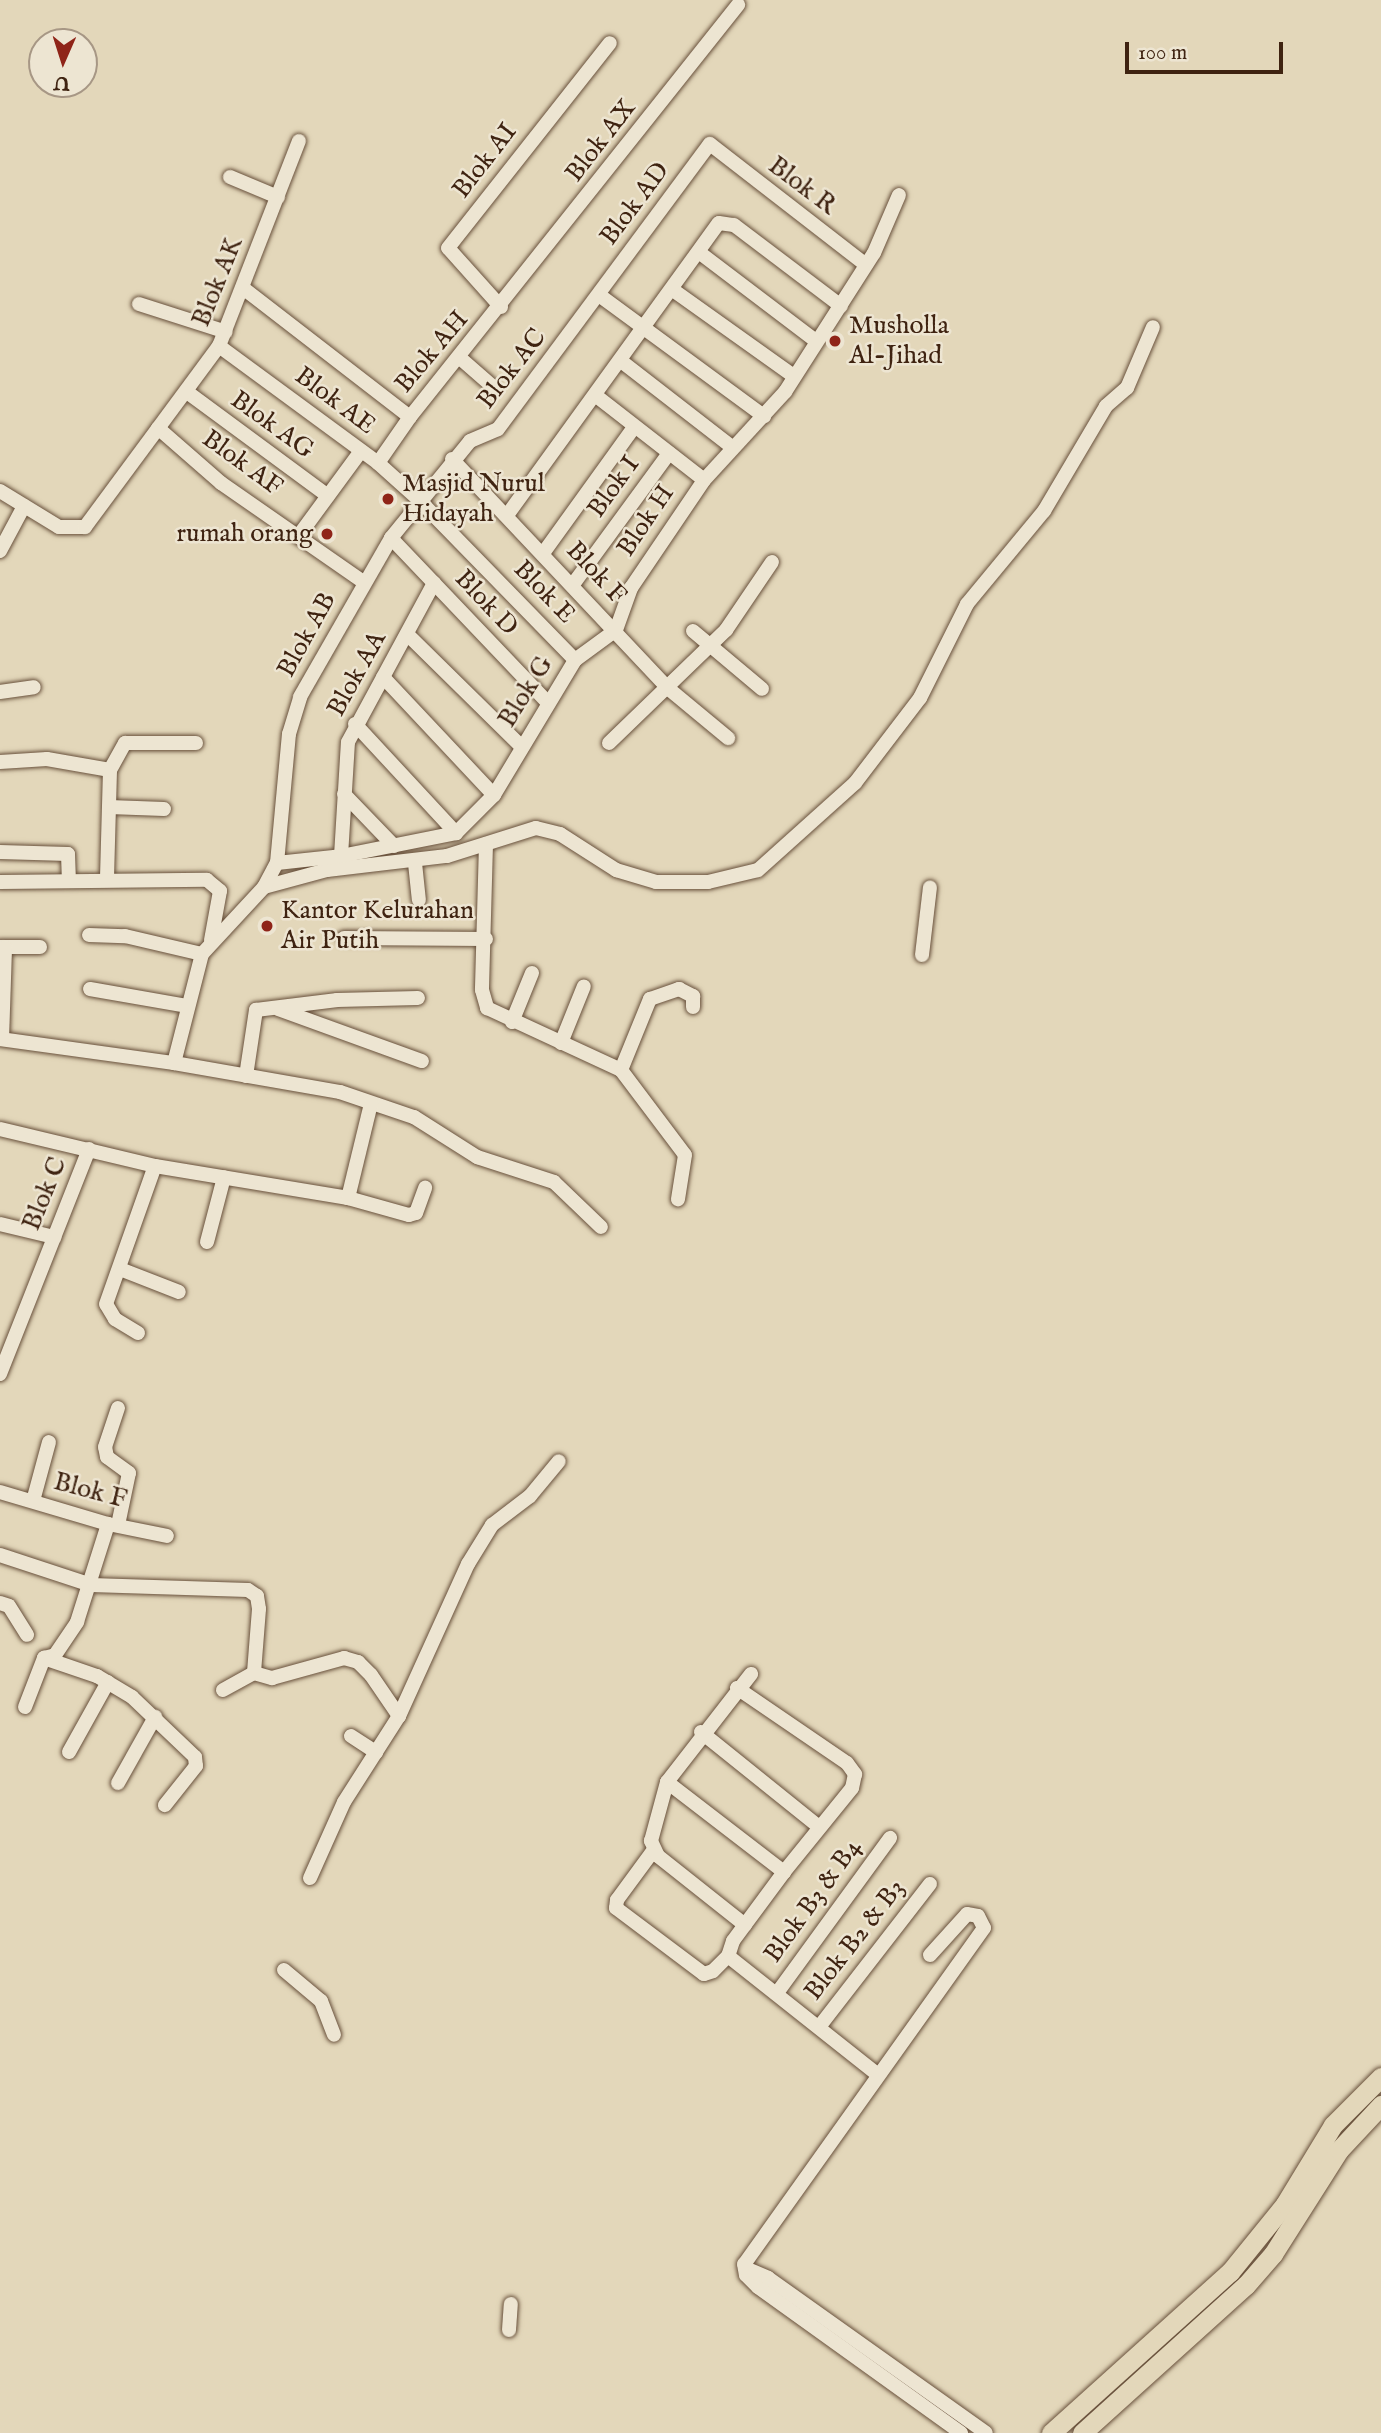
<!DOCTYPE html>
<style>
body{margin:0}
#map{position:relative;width:1381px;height:2433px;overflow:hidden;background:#e3d7ba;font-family:"IM FELL English",serif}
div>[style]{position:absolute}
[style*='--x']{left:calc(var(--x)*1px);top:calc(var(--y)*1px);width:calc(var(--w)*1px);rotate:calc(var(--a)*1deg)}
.roads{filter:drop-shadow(0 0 2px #68503b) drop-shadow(0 0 2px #68503b)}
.minor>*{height:14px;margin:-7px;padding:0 7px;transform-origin:7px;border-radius:7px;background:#ede5d2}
.major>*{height:19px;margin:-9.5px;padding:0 9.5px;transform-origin:9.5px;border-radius:9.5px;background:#e3d7ba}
.dots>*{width:19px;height:19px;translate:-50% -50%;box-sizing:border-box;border:4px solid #ede5d2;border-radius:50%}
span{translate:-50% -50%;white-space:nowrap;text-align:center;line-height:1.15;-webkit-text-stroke:5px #ede5d2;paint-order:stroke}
.street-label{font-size:26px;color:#3f2311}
.poi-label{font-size:26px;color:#3f2311}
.left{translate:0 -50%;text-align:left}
.right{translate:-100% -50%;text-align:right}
.north{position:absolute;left:28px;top:28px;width:70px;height:70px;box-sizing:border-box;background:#ede5d2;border:2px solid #a79785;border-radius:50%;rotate:183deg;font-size:19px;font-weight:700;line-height:28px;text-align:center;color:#3f2311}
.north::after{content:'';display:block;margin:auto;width:24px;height:32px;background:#8f2418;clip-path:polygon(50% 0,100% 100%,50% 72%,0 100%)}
.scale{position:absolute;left:1125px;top:42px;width:158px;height:32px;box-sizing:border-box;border:4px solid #3f2311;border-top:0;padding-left:9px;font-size:21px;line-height:24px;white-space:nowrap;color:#3f2311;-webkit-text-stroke:5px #ede5d2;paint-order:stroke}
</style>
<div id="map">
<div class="roads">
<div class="minor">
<div style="--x:230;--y:177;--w:52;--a:22.6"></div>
<div style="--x:700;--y:253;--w:146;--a:37.2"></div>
<div style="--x:243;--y:288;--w:211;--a:37.7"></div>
<div style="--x:673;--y:290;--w:146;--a:35.5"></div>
<div style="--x:599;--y:295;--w:205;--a:36.3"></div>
<div style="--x:139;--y:304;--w:91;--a:17.8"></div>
<div style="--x:501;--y:307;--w:79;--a:-131.9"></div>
<div style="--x:448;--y:248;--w:261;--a:-51.7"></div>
<div style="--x:219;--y:346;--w:197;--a:36.3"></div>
<div style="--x:378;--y:463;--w:54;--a:42"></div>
<div style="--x:418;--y:499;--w:225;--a:45.7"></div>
<div style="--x:460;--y:358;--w:43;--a:41.2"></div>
<div style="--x:621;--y:361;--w:140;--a:37.8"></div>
<div style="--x:187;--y:392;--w:175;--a:36.4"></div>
<div style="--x:595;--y:395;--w:138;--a:37.9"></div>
<div style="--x:158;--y:428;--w:84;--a:41.1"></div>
<div style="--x:221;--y:483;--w:175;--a:34.8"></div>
<div style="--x:452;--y:459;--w:316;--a:46.7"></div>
<div style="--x:669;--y:689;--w:77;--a:39.7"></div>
<div style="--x:378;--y:463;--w:56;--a:-55.2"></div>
<div style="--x:410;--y:417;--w:527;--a:-51.48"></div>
<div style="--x:0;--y:491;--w:69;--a:31.4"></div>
<div style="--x:59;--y:527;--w:26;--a:0"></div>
<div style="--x:85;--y:527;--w:225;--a:-53.5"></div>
<div style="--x:219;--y:346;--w:220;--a:-68.7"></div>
<div style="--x:508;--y:514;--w:359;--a:-54.1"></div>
<div style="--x:719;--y:223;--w:15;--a:8"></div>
<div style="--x:734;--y:225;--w:134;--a:37.1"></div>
<div style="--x:300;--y:534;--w:103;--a:-53.7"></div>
<div style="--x:391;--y:538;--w:226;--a:46.4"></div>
<div style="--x:0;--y:551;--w:51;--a:-61.9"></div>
<div style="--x:544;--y:552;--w:154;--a:-54.2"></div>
<div style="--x:574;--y:583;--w:161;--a:-53.8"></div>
<div style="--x:616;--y:630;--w:45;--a:-70.3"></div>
<div style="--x:631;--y:588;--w:130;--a:-55.9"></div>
<div style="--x:704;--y:480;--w:120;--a:-47.4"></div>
<div style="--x:785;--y:392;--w:165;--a:-57.4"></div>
<div style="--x:874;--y:253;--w:63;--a:-66.7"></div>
<div style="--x:693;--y:631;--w:90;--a:40"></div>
<div style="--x:407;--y:634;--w:160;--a:44.5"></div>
<div style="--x:383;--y:677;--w:162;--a:46.8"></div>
<div style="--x:0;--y:692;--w:34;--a:-8"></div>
<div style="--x:355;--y:724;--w:149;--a:47.2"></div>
<div style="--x:609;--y:743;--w:163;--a:-44"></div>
<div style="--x:726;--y:630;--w:82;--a:-55.9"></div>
<div style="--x:0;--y:762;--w:47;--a:-3.7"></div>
<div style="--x:47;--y:759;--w:64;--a:9.9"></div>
<div style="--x:110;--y:770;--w:108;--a:91.6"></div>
<div style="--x:110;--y:770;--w:31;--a:-61"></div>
<div style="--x:125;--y:743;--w:71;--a:0"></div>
<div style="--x:344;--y:794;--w:72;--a:46.1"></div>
<div style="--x:109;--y:807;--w:55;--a:2.1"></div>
<div style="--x:486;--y:844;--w:146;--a:91.6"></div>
<div style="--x:482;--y:990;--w:19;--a:74"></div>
<div style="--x:487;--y:1008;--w:148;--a:24.8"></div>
<div style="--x:621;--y:1070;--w:77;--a:-67.8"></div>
<div style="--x:650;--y:999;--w:31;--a:-19"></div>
<div style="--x:679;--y:989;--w:16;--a:27"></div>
<div style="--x:693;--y:996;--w:11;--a:90"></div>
<div style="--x:0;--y:852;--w:68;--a:1.7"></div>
<div style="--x:68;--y:854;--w:27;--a:88"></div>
<div style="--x:341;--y:856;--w:114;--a:-86.5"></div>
<div style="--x:348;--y:742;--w:181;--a:-61.6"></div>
<div style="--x:277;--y:863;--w:130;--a:-84.7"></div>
<div style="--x:289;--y:734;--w:39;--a:-73"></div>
<div style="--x:300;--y:697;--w:183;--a:-60.2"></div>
<div style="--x:391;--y:538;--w:125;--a:-50.8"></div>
<div style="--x:470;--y:441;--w:30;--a:-23"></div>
<div style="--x:498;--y:429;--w:355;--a:-53.4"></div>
<div style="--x:710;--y:144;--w:197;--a:37.8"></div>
<div style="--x:415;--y:863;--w:37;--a:84"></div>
<div style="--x:0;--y:882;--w:207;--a:-0.6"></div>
<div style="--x:207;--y:880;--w:17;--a:40"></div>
<div style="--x:220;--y:891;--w:50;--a:100.4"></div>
<div style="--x:264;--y:887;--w:65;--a:-15.1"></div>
<div style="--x:327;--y:870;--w:121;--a:-6.7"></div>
<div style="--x:447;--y:856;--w:93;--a:-17.5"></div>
<div style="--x:536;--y:828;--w:25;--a:14"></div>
<div style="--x:560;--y:834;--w:67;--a:32.7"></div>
<div style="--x:616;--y:870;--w:42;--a:16.7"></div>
<div style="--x:656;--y:882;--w:52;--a:0"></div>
<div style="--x:708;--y:882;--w:51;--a:-13.5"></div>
<div style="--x:758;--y:870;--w:130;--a:-41.9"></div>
<div style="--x:855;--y:783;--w:107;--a:-52.6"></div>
<div style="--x:920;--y:698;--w:105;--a:-63.4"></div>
<div style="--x:967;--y:604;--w:121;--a:-50.4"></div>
<div style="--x:1044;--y:511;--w:122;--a:-59.4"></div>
<div style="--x:1106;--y:406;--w:28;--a:-41"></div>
<div style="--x:1127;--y:388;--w:66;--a:-66.9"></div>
<div style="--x:89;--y:935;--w:36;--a:2"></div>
<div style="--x:125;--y:936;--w:79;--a:13.2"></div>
<div style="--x:344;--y:938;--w:142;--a:0.4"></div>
<div style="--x:0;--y:947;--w:40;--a:0"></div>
<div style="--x:922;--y:955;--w:68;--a:-83.3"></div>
<div style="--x:90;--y:989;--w:98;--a:9.9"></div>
<div style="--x:278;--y:1009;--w:153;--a:19.9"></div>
<div style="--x:512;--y:1022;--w:53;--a:-67.8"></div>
<div style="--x:0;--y:1039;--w:176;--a:7.9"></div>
<div style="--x:174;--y:1063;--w:113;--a:-75.6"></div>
<div style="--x:202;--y:954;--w:91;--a:-47.2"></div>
<div style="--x:264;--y:887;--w:27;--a:-62"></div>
<div style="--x:277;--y:863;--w:64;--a:-6.2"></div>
<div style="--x:341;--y:856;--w:117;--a:-11.3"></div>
<div style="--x:456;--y:833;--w:54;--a:-45"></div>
<div style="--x:494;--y:795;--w:157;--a:-59"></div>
<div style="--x:575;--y:660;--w:51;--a:-36.2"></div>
<div style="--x:2;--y:1039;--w:92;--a:-88.1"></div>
<div style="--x:561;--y:1043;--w:61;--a:-68"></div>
<div style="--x:174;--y:1063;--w:169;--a:9.9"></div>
<div style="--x:340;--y:1092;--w:78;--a:18.7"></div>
<div style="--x:414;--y:1117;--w:75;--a:32.4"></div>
<div style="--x:477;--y:1157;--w:81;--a:18"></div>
<div style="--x:554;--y:1182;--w:65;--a:43.8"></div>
<div style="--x:621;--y:1070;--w:106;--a:53"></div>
<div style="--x:685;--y:1155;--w:45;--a:99"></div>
<div style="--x:246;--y:1076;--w:67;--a:-81.4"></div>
<div style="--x:256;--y:1010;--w:82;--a:-7"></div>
<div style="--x:337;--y:1000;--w:81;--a:-1.4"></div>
<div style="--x:0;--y:1129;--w:159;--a:13.4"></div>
<div style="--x:155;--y:1166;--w:196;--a:9.4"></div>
<div style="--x:348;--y:1198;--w:63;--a:15.6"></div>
<div style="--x:409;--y:1215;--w:7;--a:-16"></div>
<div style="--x:416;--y:1213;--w:27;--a:-70"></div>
<div style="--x:348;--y:1198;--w:97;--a:-76.3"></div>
<div style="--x:0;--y:1224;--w:56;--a:13.5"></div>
<div style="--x:207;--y:1242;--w:67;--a:-75.3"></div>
<div style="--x:120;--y:1269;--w:63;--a:21.3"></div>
<div style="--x:138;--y:1333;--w:27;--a:-149"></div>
<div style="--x:115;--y:1319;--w:17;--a:-121"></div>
<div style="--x:106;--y:1304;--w:146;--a:-70.5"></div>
<div style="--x:0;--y:1374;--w:242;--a:-68.4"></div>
<div style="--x:0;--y:1492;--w:113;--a:16.5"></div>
<div style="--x:108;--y:1524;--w:60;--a:11.5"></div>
<div style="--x:33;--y:1501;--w:61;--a:-74.8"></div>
<div style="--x:118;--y:1525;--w:53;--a:-78.1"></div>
<div style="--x:129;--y:1473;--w:27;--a:-144"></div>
<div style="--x:107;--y:1457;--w:10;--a:-101"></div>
<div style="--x:105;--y:1447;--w:41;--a:-71.6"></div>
<div style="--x:0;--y:1555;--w:96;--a:18.2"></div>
<div style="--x:91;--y:1585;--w:157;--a:1.8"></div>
<div style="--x:248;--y:1590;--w:11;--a:34"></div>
<div style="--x:257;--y:1596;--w:13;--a:81"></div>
<div style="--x:259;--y:1609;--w:64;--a:94.5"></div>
<div style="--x:254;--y:1673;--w:19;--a:16"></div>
<div style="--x:272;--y:1678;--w:75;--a:-15.5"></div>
<div style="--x:344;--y:1658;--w:15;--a:16"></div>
<div style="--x:358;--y:1662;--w:18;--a:45"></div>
<div style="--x:371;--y:1675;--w:50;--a:55.7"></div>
<div style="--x:0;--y:1603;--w:9;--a:18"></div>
<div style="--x:9;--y:1606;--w:34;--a:58"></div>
<div style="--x:44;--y:1658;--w:56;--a:18.8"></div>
<div style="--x:97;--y:1676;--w:41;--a:31"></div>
<div style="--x:132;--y:1697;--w:87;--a:43.6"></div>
<div style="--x:195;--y:1757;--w:9;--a:84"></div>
<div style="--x:196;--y:1766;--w:50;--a:128.5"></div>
<div style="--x:44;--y:1658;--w:11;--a:-15"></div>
<div style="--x:55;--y:1655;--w:40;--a:-56"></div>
<div style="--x:77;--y:1622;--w:103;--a:-72.4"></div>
<div style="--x:737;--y:1688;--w:133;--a:34.3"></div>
<div style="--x:847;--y:1763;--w:14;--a:54"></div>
<div style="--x:855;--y:1774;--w:14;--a:102"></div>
<div style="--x:852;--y:1788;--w:108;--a:129"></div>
<div style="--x:784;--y:1872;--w:86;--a:126.5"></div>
<div style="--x:733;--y:1941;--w:16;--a:108"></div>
<div style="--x:728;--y:1956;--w:190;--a:38.4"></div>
<div style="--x:223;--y:1690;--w:35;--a:-29"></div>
<div style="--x:25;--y:1707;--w:53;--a:-68.8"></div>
<div style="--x:701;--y:1732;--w:151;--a:38.8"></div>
<div style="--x:351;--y:1736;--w:30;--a:33"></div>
<div style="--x:69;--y:1752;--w:80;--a:-60.9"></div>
<div style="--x:667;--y:1782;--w:148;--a:37.6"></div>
<div style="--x:118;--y:1783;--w:76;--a:-60.7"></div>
<div style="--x:653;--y:1851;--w:61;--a:126.3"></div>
<div style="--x:617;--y:1900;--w:8;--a:97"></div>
<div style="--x:616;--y:1908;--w:110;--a:36.9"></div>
<div style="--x:704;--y:1974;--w:9;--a:-18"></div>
<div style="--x:713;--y:1971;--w:21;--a:-45"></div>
<div style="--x:310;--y:1878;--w:83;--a:-65.9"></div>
<div style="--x:344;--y:1802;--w:102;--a:-57.4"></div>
<div style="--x:399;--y:1716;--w:167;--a:-65.6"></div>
<div style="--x:468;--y:1564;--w:46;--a:-58.4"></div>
<div style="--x:492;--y:1525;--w:48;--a:-37.3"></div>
<div style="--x:530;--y:1496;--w:45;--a:-50.4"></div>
<div style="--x:745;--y:1925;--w:111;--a:-141.6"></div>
<div style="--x:658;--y:1856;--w:17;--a:-115"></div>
<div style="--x:651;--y:1841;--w:61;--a:-74.8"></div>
<div style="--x:667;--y:1782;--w:137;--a:-52.1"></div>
<div style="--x:930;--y:1955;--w:55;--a:-47.9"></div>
<div style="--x:967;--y:1914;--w:11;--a:10"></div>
<div style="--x:978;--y:1916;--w:13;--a:63"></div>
<div style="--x:984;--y:1928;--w:413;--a:125.5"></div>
<div style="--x:744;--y:2264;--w:11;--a:80"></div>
<div style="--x:746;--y:2275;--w:17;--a:45"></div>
<div style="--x:758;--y:2287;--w:250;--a:35.7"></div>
<div style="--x:284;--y:1970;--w:48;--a:40"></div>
<div style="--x:321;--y:2001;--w:36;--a:69"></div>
<div style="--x:777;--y:1993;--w:192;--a:-53.9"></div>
<div style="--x:819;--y:2027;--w:181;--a:-52.2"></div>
<div style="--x:745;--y:2268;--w:25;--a:23"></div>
<div style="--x:768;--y:2278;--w:267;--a:35.4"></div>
<div style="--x:509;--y:2330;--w:26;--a:-86"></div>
</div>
<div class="major">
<div style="--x:1051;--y:2433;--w:241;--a:-42"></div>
<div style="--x:1230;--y:2272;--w:87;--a:-51"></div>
<div style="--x:1285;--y:2204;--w:92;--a:-58.7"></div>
<div style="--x:1333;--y:2125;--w:68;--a:-45"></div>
<div style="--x:1082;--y:2433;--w:221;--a:-42.1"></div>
<div style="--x:1246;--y:2285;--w:41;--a:-48.9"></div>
<div style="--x:1273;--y:2254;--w:123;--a:-57.6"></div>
<div style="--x:1339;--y:2150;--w:62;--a:-47"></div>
</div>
</div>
<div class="dots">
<div style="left:835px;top:341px;background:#8f2418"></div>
<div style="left:388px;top:499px;background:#8f2418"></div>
<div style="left:327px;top:534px;background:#8f2418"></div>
<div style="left:267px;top:926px;background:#8f2418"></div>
</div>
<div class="street-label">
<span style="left:601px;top:141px;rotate:-52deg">Blok AX</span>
<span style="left:485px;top:161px;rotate:-52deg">Blok AI</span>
<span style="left:802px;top:186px;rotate:37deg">Blok R</span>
<span style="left:635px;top:204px;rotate:-53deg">Blok AD</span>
<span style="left:218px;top:282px;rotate:-68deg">Blok AK</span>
<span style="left:432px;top:352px;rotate:-50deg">Blok AH</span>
<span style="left:512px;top:369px;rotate:-52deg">Blok AC</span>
<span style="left:335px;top:401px;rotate:37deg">Blok AE</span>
<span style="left:272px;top:425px;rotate:36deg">Blok AG</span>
<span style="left:242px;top:463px;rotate:36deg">Blok AF</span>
<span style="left:614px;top:487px;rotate:-54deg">Blok I</span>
<span style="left:646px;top:521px;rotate:-56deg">Blok H</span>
<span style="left:596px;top:573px;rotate:47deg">Blok F</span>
<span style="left:544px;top:592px;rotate:46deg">Blok E</span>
<span style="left:486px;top:603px;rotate:47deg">Blok D</span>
<span style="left:307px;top:635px;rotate:-61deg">Blok AB</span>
<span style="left:357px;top:674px;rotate:-61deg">Blok AA</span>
<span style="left:526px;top:692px;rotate:-58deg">Blok G</span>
<span style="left:45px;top:1194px;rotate:-68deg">Blok C</span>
<span style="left:90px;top:1491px;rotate:15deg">Blok F</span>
<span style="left:813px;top:1901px;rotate:-54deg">Blok B3 &amp; B4</span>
<span style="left:855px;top:1940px;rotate:-52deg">Blok B2 &amp; B3</span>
</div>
<div class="poi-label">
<span class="left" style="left:849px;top:341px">Musholla<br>Al-Jihad</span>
<span class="left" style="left:402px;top:499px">Masjid Nurul<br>Hidayah</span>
<span class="right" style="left:313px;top:534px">rumah orang</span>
<span class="left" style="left:281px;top:926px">Kantor Kelurahan<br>Air Putih</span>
</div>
<div class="north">U</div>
<div class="scale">100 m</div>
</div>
